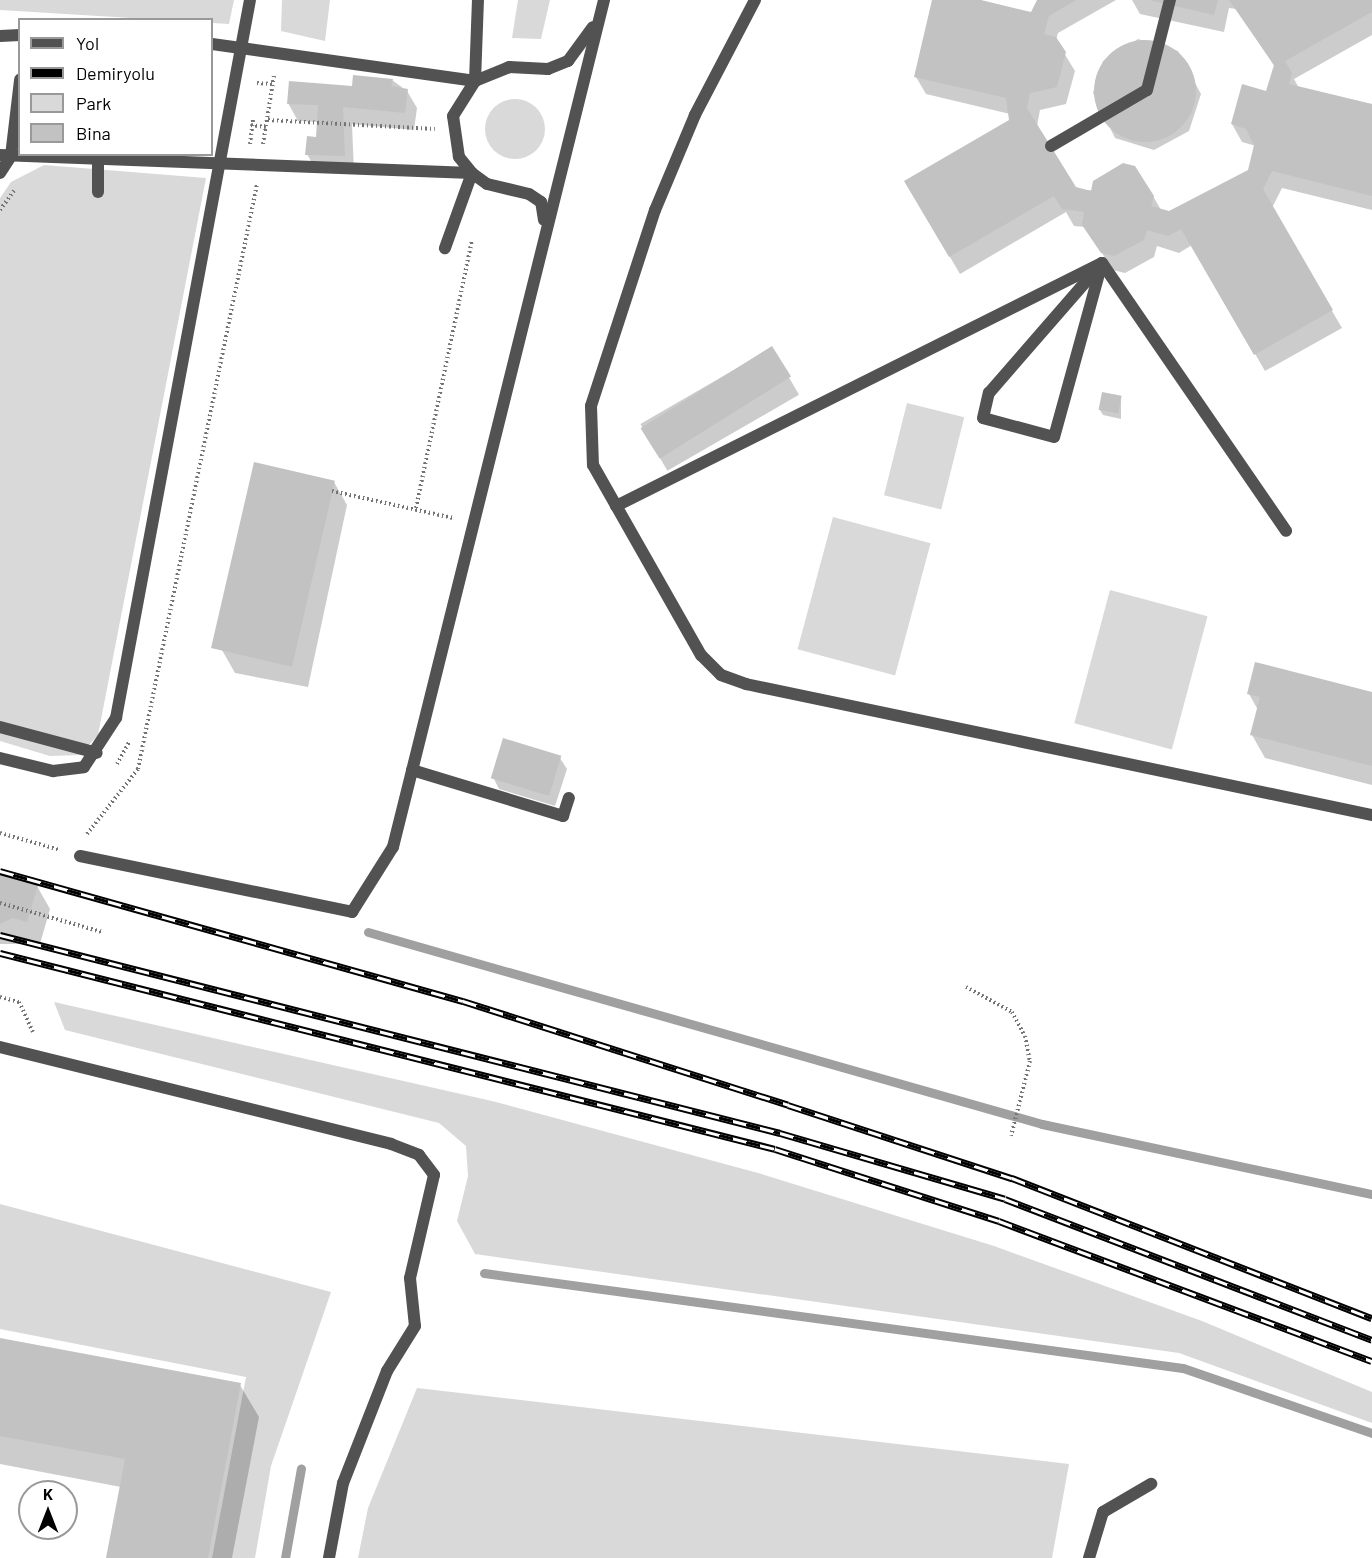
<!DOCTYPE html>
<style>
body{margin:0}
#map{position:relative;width:1372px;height:1558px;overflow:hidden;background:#fff;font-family:Barlow,sans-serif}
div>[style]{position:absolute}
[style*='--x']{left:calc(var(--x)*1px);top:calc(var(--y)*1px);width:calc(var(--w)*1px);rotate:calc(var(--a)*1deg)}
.green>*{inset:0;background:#d9d9d9;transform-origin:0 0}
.round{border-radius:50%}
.shadow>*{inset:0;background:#0003;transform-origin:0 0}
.stream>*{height:9px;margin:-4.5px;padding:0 4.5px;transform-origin:4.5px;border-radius:4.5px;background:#a0a0a0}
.building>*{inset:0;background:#c2c2c2;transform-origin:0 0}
.path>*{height:4px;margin-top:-2px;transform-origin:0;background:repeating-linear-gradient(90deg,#747474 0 1.5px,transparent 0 4.5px)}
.lane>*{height:12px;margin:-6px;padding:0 6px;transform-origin:6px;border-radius:6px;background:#525252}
.street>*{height:12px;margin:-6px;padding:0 6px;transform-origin:6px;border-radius:6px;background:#525252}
.rail>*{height:7px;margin-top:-3.5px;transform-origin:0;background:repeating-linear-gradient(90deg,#fff 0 14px,#000 0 28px);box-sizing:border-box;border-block:2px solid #000}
span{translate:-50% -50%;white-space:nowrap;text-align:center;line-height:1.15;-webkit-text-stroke:6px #fff;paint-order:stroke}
.legend{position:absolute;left:18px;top:18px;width:195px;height:138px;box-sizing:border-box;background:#fff;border:2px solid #999;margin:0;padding:8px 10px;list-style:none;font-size:18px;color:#000}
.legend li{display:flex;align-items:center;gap:12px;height:30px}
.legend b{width:30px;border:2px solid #999}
.north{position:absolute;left:18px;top:1480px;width:60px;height:60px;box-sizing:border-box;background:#fff;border:2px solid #999;border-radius:50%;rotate:0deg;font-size:16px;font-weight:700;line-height:24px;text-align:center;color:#000}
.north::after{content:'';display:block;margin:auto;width:21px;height:27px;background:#000;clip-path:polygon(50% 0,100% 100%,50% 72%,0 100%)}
</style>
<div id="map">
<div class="green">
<div style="clip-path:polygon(0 0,234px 0,229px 24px,0 10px)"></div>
<div style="clip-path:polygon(282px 0,330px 0,325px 41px,281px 31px)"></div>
<div style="clip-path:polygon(518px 0,550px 0,541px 39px,512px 38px)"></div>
<div class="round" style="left:485px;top:99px;width:60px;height:60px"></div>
<div style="clip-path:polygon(44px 165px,206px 178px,98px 735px,80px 755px,50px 756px,0 741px,0 198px,11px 182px)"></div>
<div style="left:907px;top:403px;width:59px;height:95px;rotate:14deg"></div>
<div style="left:833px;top:517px;width:101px;height:137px;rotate:15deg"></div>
<div style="left:1110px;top:590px;width:101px;height:138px;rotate:15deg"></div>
<div style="clip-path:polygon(54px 1002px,492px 1101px,758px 1173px,994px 1246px,1202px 1321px,1372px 1392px,1372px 1423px,1179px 1353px,475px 1254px,457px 1221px,468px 1176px,466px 1146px,439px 1123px,65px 1030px)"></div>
<div style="clip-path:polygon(0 1204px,331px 1292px,271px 1466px,255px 1558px,212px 1558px,246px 1377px,0 1329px)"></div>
<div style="clip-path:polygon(417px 1388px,1069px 1464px,1052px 1558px,358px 1558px,368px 1508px)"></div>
</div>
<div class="shadow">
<div style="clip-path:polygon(934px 0,975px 0,1032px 13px,1041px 0,1116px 0,1058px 33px,1056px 40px,1075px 71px,1066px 104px,1040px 110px,1037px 126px,1075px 189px,1153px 196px,1161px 210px,1169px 212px,1249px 172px,1256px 146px,1242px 142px,1232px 124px,1268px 93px,1275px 67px,1236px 9px,1229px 8px,1224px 32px,1140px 14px,1132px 0,1372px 0,1372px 35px,1294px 79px,1299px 88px,1372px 106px,1372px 210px,1282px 188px,1272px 208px,1342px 328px,1265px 371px,1192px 245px,1179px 253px,1157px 246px,1154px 257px,1125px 273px,1113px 270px,1085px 227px,1074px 226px,1066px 212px,960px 274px,906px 182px,1010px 121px,1010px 114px,926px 94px,916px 77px)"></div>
<div style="clip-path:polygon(1138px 39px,1178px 51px,1201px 94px,1189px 131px,1154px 150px,1115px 138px,1093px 93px,1103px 61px)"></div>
<div style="clip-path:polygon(392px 80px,407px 91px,417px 108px,414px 130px,352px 124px,354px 173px,317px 172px,307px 154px,318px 138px,318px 122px,298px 121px,288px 103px)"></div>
<div style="left:772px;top:348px;width:54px;height:152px;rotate:60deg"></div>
<div style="clip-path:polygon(1121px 397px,1121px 419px,1103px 415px,1100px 410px)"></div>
<div style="clip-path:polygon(334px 482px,347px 505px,308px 687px,235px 673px,222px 650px)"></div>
<div style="clip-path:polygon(1372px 693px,1372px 785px,1265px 758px,1252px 735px,1258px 710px,1249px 694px)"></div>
<div style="clip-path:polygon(560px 758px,567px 769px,555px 806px,499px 789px,493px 777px)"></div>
<div style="clip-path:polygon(0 875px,37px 886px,50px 909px,40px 944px,0 944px)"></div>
<div style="clip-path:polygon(0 1340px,240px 1385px,259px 1417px,232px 1558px,108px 1558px,121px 1487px,0 1464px)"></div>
</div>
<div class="stream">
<div style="--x:368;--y:932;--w:701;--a:15.9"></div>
<div style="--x:1042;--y:1124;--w:337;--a:12"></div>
<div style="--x:484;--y:1273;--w:705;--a:7.74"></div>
<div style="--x:1183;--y:1368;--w:200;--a:19"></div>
<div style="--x:285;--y:1558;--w:91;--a:-79.9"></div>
</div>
<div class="building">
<div style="clip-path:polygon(932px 0,981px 0,1031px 12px,1037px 0,1076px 0,1049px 16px,1044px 34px,1056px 37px,1066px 52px,1057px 87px,1030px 93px,1027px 108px,1076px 187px,1091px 191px,1093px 181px,1123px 163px,1135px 166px,1154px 196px,1151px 206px,1169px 211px,1248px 170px,1254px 145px,1246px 129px,1231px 124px,1242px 84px,1266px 91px,1274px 65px,1229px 0,1372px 0,1372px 12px,1285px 61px,1292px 73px,1289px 84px,1372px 104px,1372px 196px,1272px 171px,1263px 189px,1333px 310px,1254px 355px,1181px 229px,1168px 236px,1147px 230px,1144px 240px,1114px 256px,1101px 253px,1082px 225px,1084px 212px,1062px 209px,1054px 196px,949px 257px,904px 181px,1009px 120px,1006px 98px,914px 77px)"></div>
<div style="clip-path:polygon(1149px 0,1218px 0,1214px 15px)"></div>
<div class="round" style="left:1094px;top:40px;width:102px;height:102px"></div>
<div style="clip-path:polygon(353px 75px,393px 79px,391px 86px,408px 89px,405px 113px,343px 107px,345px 156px,305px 155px,307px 136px,316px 137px,318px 105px,287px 104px,289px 81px,352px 86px)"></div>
<div style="left:772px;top:346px;width:36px;height:155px;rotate:58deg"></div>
<div style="left:1102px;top:392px;width:20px;height:18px;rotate:11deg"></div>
<div style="left:254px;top:462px;width:83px;height:191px;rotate:13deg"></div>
<div style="clip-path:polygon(1255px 662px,1372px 692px,1372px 766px,1250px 735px,1260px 697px,1247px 694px)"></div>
<div style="left:503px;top:738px;width:61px;height:42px;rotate:17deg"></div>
<div style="clip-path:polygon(0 874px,38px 885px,27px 922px,13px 918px,0 924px)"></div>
<div style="clip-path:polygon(0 1338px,241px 1383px,208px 1558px,106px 1558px,125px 1459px,0 1436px)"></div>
</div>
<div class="path">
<div style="--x:257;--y:83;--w:15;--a:4"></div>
<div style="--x:268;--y:120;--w:167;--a:3.1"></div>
<div style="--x:251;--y:125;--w:15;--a:8"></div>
<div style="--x:250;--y:144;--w:26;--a:-83"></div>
<div style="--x:263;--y:144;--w:70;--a:-80.9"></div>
<div style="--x:0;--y:210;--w:24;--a:-54"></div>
<div style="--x:332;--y:491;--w:124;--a:12.6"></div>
<div style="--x:416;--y:508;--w:273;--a:-78.2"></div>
<div style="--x:117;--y:764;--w:25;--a:-61"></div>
<div style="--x:0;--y:833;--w:62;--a:15.8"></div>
<div style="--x:87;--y:834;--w:83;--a:-51.9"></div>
<div style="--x:138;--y:769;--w:597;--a:-78.5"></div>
<div style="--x:0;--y:903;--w:106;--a:15.9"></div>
<div style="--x:966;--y:987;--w:52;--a:28.5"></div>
<div style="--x:1012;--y:1012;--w:27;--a:62"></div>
<div style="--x:1025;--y:1036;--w:25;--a:79"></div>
<div style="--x:1030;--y:1061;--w:77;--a:104.2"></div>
<div style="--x:0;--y:997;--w:20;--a:15"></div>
<div style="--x:19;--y:1002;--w:33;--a:65"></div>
</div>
<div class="lane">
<div style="--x:755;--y:0;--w:130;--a:117.6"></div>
<div style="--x:695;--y:115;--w:103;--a:112.8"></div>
<div style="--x:655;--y:210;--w:206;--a:108.1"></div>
<div style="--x:591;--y:406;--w:59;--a:88.1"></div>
<div style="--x:593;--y:465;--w:219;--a:60.4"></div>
<div style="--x:701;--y:655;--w:28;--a:45"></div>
<div style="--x:721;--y:675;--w:27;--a:20"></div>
<div style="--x:746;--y:684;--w:640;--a:11.82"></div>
<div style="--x:0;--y:36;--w:20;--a:-3"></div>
<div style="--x:212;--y:44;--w:266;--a:8"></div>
<div style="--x:0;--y:155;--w:472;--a:2.2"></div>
<div style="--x:472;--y:173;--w:80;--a:109.8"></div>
<div style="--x:98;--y:160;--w:32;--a:90"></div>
<div style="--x:0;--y:173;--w:20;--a:-57"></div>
<div style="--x:11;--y:156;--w:77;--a:-83.2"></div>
<div style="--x:1102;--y:263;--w:180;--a:105.4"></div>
<div style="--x:1054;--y:437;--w:73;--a:-165"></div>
<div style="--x:983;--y:418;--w:26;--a:-77"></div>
<div style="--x:989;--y:393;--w:172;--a:-49"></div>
<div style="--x:1102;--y:263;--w:325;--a:55.5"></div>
<div style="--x:616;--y:506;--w:543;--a:-26.57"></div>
<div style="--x:0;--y:727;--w:100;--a:15"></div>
<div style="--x:0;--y:758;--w:55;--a:13.8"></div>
<div style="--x:53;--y:771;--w:31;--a:-7"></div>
<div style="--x:84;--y:767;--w:59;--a:-56.9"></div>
<div style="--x:116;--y:718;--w:730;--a:-79.43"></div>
<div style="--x:0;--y:1047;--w:403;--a:13.9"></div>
<div style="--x:391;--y:1144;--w:30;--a:21"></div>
<div style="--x:419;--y:1155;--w:25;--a:53"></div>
<div style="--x:434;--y:1175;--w:106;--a:103.1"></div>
<div style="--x:410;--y:1278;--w:48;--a:84.1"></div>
<div style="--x:415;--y:1326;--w:53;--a:121.9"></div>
<div style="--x:387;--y:1371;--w:120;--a:111.4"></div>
<div style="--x:343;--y:1483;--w:76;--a:100.6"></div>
<div style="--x:1089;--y:1558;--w:48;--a:-73.1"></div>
<div style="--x:1103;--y:1512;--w:56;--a:-30.3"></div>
</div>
<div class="street">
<div style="--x:475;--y:81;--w:81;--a:-87.9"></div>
<div style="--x:1051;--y:146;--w:111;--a:-30.3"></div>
<div style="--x:1147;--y:90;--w:93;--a:-75.7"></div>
<div style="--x:544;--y:220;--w:18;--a:-99"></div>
<div style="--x:541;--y:202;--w:14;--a:-146"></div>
<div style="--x:529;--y:194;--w:43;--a:-166.6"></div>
<div style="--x:487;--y:184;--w:19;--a:-144"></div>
<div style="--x:472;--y:173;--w:21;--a:-129"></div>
<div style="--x:459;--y:157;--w:41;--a:-98.3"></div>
<div style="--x:453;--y:116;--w:41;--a:-57.8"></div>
<div style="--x:475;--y:81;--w:37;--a:-22"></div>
<div style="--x:509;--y:67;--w:39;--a:3"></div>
<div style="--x:548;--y:69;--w:22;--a:-22"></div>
<div style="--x:568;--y:61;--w:42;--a:-53.7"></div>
<div style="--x:412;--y:770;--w:158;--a:16.9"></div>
<div style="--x:563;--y:816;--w:19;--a:-72"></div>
<div style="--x:80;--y:856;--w:278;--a:11.6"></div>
<div style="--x:352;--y:912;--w:77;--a:-57.8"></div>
<div style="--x:393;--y:847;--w:873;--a:-76.01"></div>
</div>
<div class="rail">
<div style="--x:0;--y:871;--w:481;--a:15.7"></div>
<div style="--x:463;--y:1001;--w:341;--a:17.7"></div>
<div style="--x:788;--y:1105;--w:236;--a:18.1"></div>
<div style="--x:1012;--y:1178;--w:386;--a:21.3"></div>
<div style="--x:0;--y:935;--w:805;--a:14.24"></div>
<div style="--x:780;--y:1133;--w:234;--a:16.3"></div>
<div style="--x:1005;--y:1199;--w:393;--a:21"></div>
<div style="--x:0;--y:953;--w:799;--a:14.19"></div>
<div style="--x:775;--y:1149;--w:235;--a:17.8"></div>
<div style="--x:999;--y:1221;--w:398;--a:20.6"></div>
</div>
<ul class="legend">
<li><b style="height:8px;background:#525252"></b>Yol</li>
<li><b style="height:8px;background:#000"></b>Demiryolu</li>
<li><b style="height:16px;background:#d9d9d9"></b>Park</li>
<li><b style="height:16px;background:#c2c2c2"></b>Bina</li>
</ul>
<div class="north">K</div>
</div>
